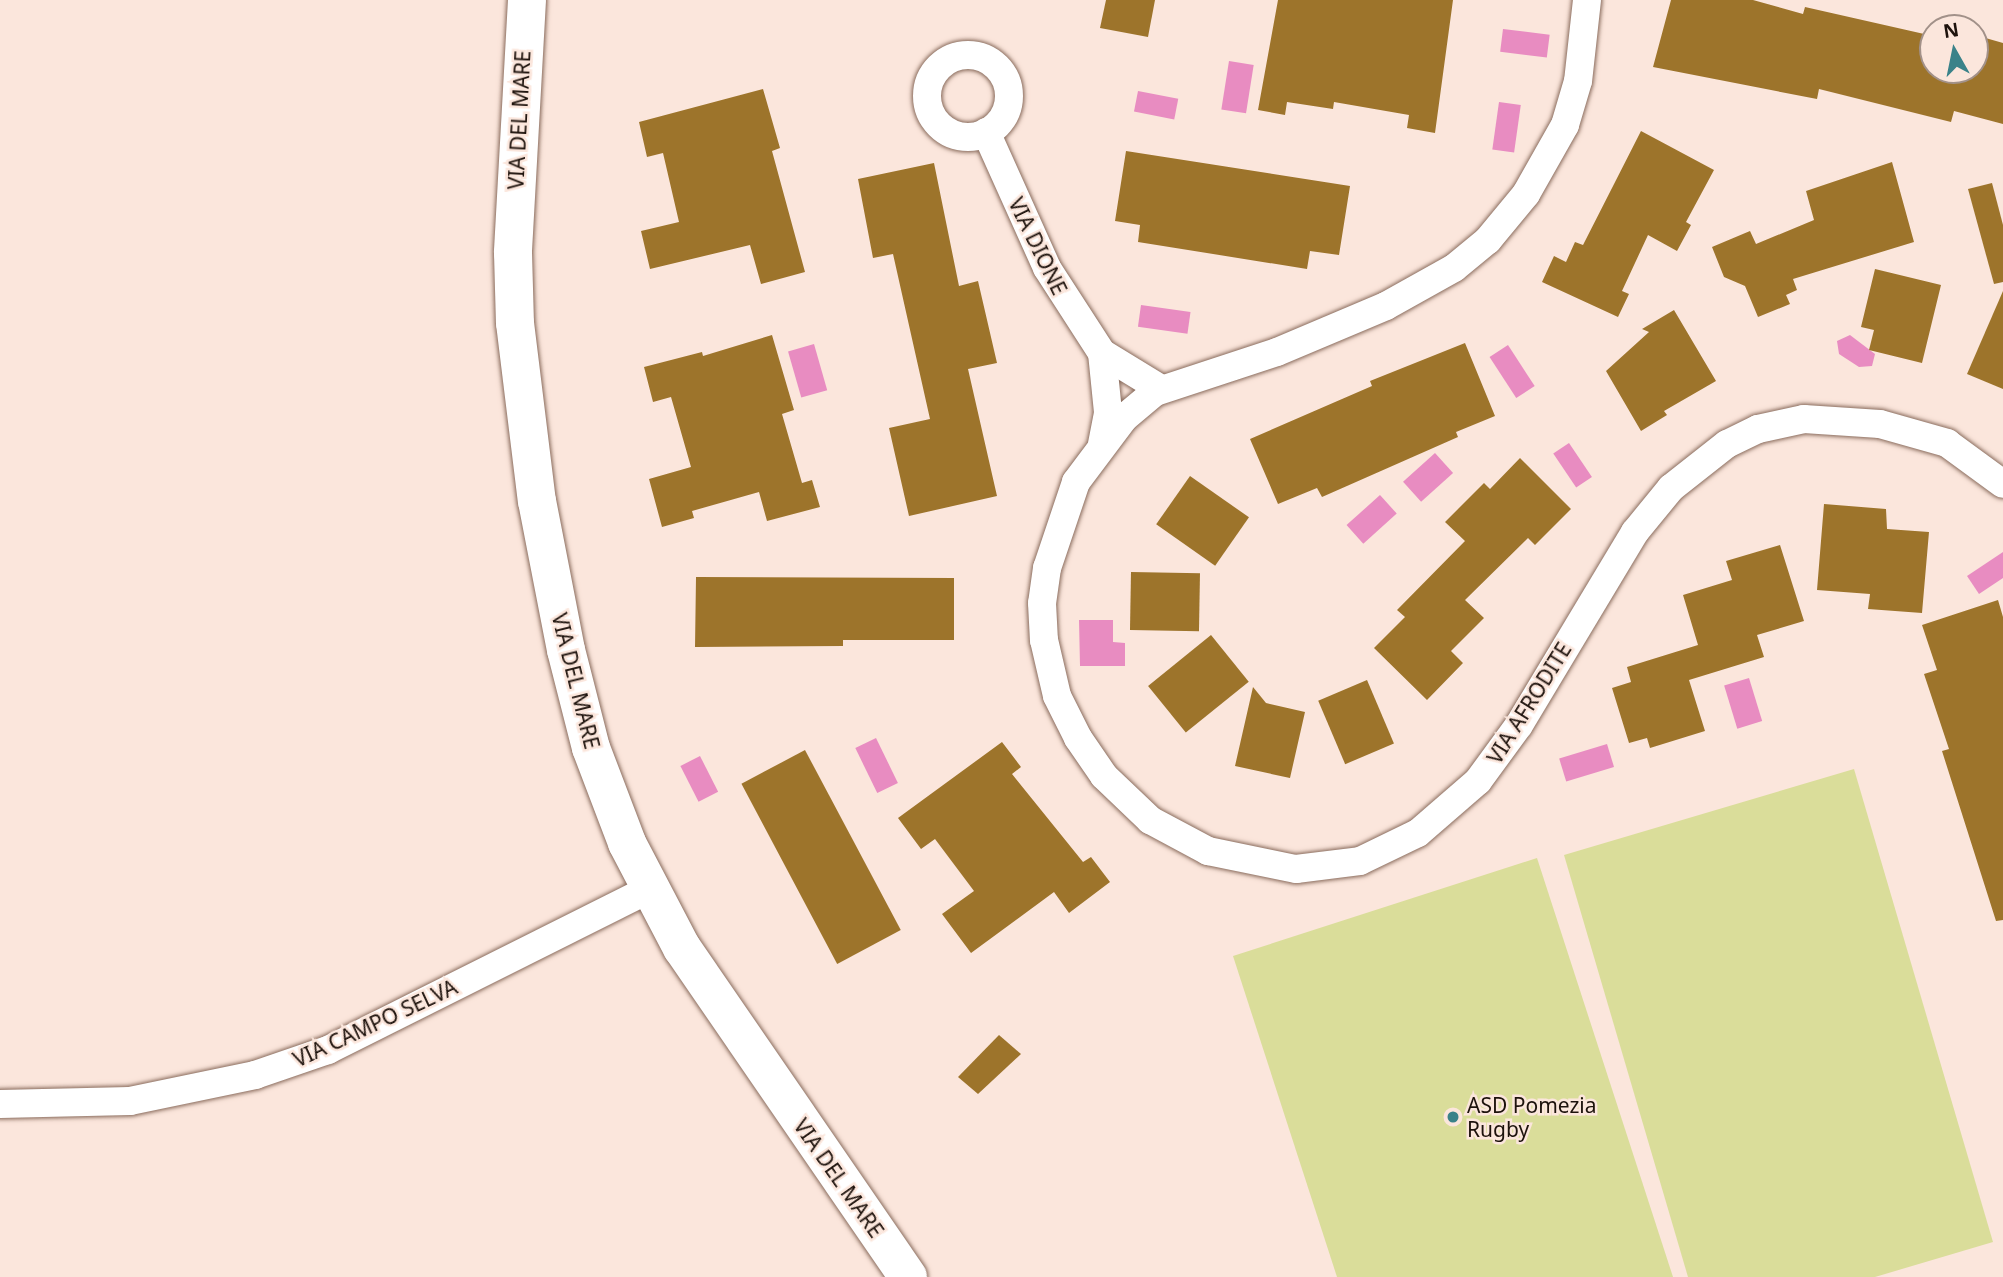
<!DOCTYPE html>
<style>
body{margin:0}
#map{position:relative;width:2003px;height:1277px;overflow:hidden;background:#fbe6dc;font-family:"Noto Sans",sans-serif}
div>[style]{position:absolute}
[style*='--x']{left:calc(var(--x)*1px);top:calc(var(--y)*1px);width:calc(var(--w)*1px);rotate:calc(var(--a)*1deg)}
.green>*{inset:0;background:#dadd9a}
.water>*{inset:0;background:#e88cc1;transform-origin:0 0}
.building>*{inset:0;background:#9d742b;transform-origin:0 0}
.roads{filter:drop-shadow(0 0 2px #8a6c5d) drop-shadow(0 0 2px #8a6c5d)}
.street>*{height:28px;margin:-14px;padding:0 14px;transform-origin:14px;border-radius:14px;background:#fff}
.street>.ring{margin:-14px;padding:0;box-sizing:content-box;background:none;border:28px solid #fff;border-radius:50%}
.secondary>*{height:38px;margin:-19px;padding:0 19px;transform-origin:19px;border-radius:19px;background:#fff}
.dots>*{width:19px;height:19px;translate:-50% -50%;box-sizing:border-box;border:4px solid #fbe6dc;border-radius:50%}
span{translate:-50% -50%;white-space:nowrap;text-align:center;line-height:1.15;-webkit-text-stroke:5px #fbe6dc;paint-order:stroke}
.street-label{font-size:21px;color:#1d120c}
.poi-label{font-size:21px;color:#1d120c}
.left{translate:0 -50%;text-align:left}
.north{position:absolute;left:1919px;top:14px;width:70px;height:70px;box-sizing:border-box;background:#fbe6dc;border:2px solid #a29189;border-radius:50%;rotate:351deg;font-size:19px;font-weight:700;line-height:28px;text-align:center;color:#1d120c}
.north::after{content:'';display:block;margin:auto;width:24px;height:32px;background:#3a8289;clip-path:polygon(50% 0,100% 100%,50% 72%,0 100%)}
</style>
<div id="map">
<div class="green">
<div style="clip-path:polygon(1854px 769px,1993px 1242px,1875px 1277px,1688px 1277px,1564px 855px)"></div>
<div style="clip-path:polygon(1537px 858px,1673px 1277px,1337px 1277px,1233px 956px)"></div>
</div>
<div class="water">
<div style="left:1503px;top:29px;width:47px;height:23px;rotate:7deg"></div>
<div style="left:1229px;top:61px;width:25px;height:49px;rotate:9deg"></div>
<div style="left:1138px;top:91px;width:41px;height:21px;rotate:11deg"></div>
<div style="left:1499px;top:102px;width:22px;height:48px;rotate:8deg"></div>
<div style="left:1141px;top:305px;width:50px;height:22px;rotate:8deg"></div>
<div style="clip-path:polygon(1850px 335px,1875px 354px,1872px 366px,1859px 367px,1839px 354px,1837px 341px)"></div>
<div style="left:814px;top:344px;width:48px;height:27px;rotate:74deg"></div>
<div style="left:1508px;top:345px;width:49px;height:22px;rotate:57deg"></div>
<div style="left:1569px;top:443px;width:41px;height:19px;rotate:56deg"></div>
<div style="left:1435px;top:453px;width:27px;height:43px;rotate:48deg"></div>
<div style="left:1380px;top:495px;width:25px;height:45px;rotate:48deg"></div>
<div style="clip-path:polygon(2003px 552px,2003px 578px,1979px 594px,1967px 576px)"></div>
<div style="clip-path:polygon(1079px 620px,1113px 620px,1113px 642px,1125px 643px,1125px 666px,1080px 666px)"></div>
<div style="left:1749px;top:678px;width:45px;height:26px;rotate:73deg"></div>
<div style="left:876px;top:738px;width:50px;height:23px;rotate:64deg"></div>
<div style="left:1607px;top:744px;width:24px;height:50px;rotate:73deg"></div>
<div style="left:700px;top:756px;width:40px;height:22px;rotate:63deg"></div>
</div>
<div class="building">
<div style="clip-path:polygon(1106px 0,1155px 0,1148px 37px,1100px 28px)"></div>
<div style="clip-path:polygon(1278px 0,1453px 0,1435px 133px,1407px 128px,1409px 115px,1334px 102px,1333px 109px,1287px 102px,1285px 115px,1258px 110px)"></div>
<div style="clip-path:polygon(1671px 0,1753px 0,1803px 14px,1805px 7px,1933px 36px,1933px 70px,1975px 70px,1975px 35px,2003px 43px,2003px 124px,1954px 111px,1951px 122px,1819px 89px,1817px 99px,1653px 67px)"></div>
<div style="clip-path:polygon(763px 89px,780px 148px,772px 151px,805px 272px,761px 284px,750px 245px,650px 269px,641px 231px,679px 222px,663px 153px,647px 157px,639px 122px)"></div>
<div style="clip-path:polygon(1641px 131px,1714px 170px,1686px 222px,1691px 225px,1677px 251px,1648px 235px,1622px 291px,1629px 294px,1618px 317px,1542px 282px,1554px 256px,1566px 262px,1575px 242px,1583px 245px)"></div>
<div style="clip-path:polygon(1126px 151px,1350px 186px,1339px 255px,1310px 251px,1307px 269px,1138px 242px,1140px 225px,1115px 221px)"></div>
<div style="clip-path:polygon(1892px 162px,1914px 242px,1793px 279px,1797px 290px,1786px 295px,1790px 304px,1758px 317px,1745px 286px,1724px 277px,1712px 247px,1750px 231px,1756px 244px,1814px 220px,1806px 191px)"></div>
<div style="clip-path:polygon(934px 163px,959px 286px,978px 281px,997px 363px,968px 369px,997px 496px,909px 516px,889px 428px,930px 419px,893px 254px,873px 258px,858px 179px)"></div>
<div style="clip-path:polygon(1992px 183px,2003px 225px,2003px 282px,1994px 284px,1968px 189px)"></div>
<div style="clip-path:polygon(1875px 269px,1941px 285px,1922px 363px,1869px 350px,1874px 330px,1861px 327px)"></div>
<div style="clip-path:polygon(2003px 291px,2003px 389px,1967px 374px)"></div>
<div style="clip-path:polygon(1674px 310px,1716px 381px,1664px 411px,1667px 415px,1641px 431px,1606px 371px,1649px 332px,1642px 329px)"></div>
<div style="clip-path:polygon(772px 335px,794px 410px,782px 414px,802px 483px,812px 480px,820px 507px,767px 521px,759px 492px,692px 511px,694px 518px,662px 527px,649px 479px,691px 467px,671px 397px,653px 402px,644px 367px,702px 352px,703px 356px)"></div>
<div style="clip-path:polygon(1465px 343px,1495px 416px,1456px 432px,1458px 437px,1322px 497px,1317px 488px,1278px 504px,1250px 439px,1372px 386px,1370px 381px)"></div>
<div style="clip-path:polygon(1520px 458px,1571px 509px,1535px 545px,1528px 538px,1465px 600px,1484px 618px,1451px 651px,1463px 663px,1427px 700px,1374px 648px,1405px 617px,1397px 610px,1465px 541px,1445px 522px,1484px 483px,1490px 489px)"></div>
<div style="left:1190px;top:476px;width:72px;height:59px;rotate:35deg"></div>
<div style="clip-path:polygon(1824px 504px,1886px 509px,1887px 529px,1929px 532px,1922px 613px,1868px 609px,1870px 594px,1817px 590px)"></div>
<div style="clip-path:polygon(1780px 545px,1804px 621px,1757px 635px,1764px 657px,1689px 680px,1705px 731px,1650px 748px,1647px 738px,1629px 743px,1612px 688px,1631px 682px,1627px 667px,1698px 645px,1683px 595px,1732px 580px,1726px 561px)"></div>
<div style="left:1131px;top:572px;width:69px;height:58px;rotate:1deg"></div>
<div style="clip-path:polygon(696px 577px,954px 578px,954px 640px,843px 640px,843px 646px,695px 647px)"></div>
<div style="clip-path:polygon(1998px 600px,2003px 617px,2003px 920px,1996px 921px,1942px 751px,1949px 749px,1924px 674px,1937px 670px,1922px 625px)"></div>
<div style="left:1211px;top:635px;width:60px;height:81px;rotate:51deg"></div>
<div style="left:1367px;top:680px;width:69px;height:53px;rotate:67deg"></div>
<div style="clip-path:polygon(1253px 687px,1266px 703px,1305px 712px,1290px 778px,1235px 766px)"></div>
<div style="clip-path:polygon(1002px 742px,1021px 767px,1012px 774px,1083px 862px,1091px 857px,1110px 882px,1069px 913px,1054px 892px,971px 953px,942px 914px,974px 891px,935px 839px,921px 849px,898px 818px)"></div>
<div style="left:805px;top:750px;width:204px;height:72px;rotate:62deg"></div>
<div style="clip-path:polygon(999px 1035px,1021px 1054px,978px 1094px,958px 1077px)"></div>
</div>
<div class="roads">
<div class="street">
<div style="--x:1587;--y:0;--w:81;--a:96.3"></div>
<div style="--x:1578;--y:81;--w:46;--a:106.5"></div>
<div style="--x:1565;--y:125;--w:79;--a:119.5"></div>
<div style="--x:1526;--y:194;--w:60;--a:129.6"></div>
<div style="--x:1488;--y:240;--w:44;--a:140.5"></div>
<div style="--x:1454;--y:268;--w:78;--a:150.8"></div>
<div style="--x:1386;--y:306;--w:118;--a:157.1"></div>
<div style="--x:1277;--y:352;--w:128;--a:161.8"></div>
<div style="--x:1155;--y:392;--w:40;--a:140"></div>
<div style="--x:1124;--y:418;--w:80;--a:126.9"></div>
<div style="--x:1076;--y:482;--w:91;--a:108.6"></div>
<div style="--x:1047;--y:568;--w:35;--a:98"></div>
<div style="--x:1042;--y:603;--w:37;--a:87"></div>
<div style="--x:1044;--y:640;--w:57;--a:76.9"></div>
<div style="--x:1057;--y:696;--w:47;--a:63.4"></div>
<div style="--x:1078;--y:738;--w:46;--a:55.6"></div>
<div style="--x:1104;--y:776;--w:64;--a:43.7"></div>
<div style="--x:1150;--y:820;--w:66;--a:28.1"></div>
<div style="--x:1208;--y:851;--w:90;--a:11.6"></div>
<div style="--x:1296;--y:869;--w:64;--a:-7.1"></div>
<div style="--x:1360;--y:861;--w:64;--a:-25.8"></div>
<div style="--x:1418;--y:833;--w:79;--a:-40.9"></div>
<div style="--x:1478;--y:781;--w:69;--a:-53.8"></div>
<div style="--x:1519;--y:725;--w:225;--a:-59"></div>
<div style="--x:1635;--y:532;--w:57;--a:-50.7"></div>
<div style="--x:1671;--y:488;--w:71;--a:-38.2"></div>
<div style="--x:1727;--y:444;--w:34;--a:-26"></div>
<div style="--x:1758;--y:429;--w:47;--a:-12.3"></div>
<div style="--x:1804;--y:419;--w:76;--a:3.8"></div>
<div style="--x:1880;--y:424;--w:70;--a:15.8"></div>
<div style="--x:1947;--y:443;--w:69;--a:36.2"></div>
<div class="ring" style="left:927px;top:55px;width:54px;height:54px"></div>
<div style="--x:986;--y:132;--w:149;--a:65.8"></div>
<div style="--x:1047;--y:268;--w:101;--a:57.1"></div>
<div style="--x:1102;--y:444;--w:33;--a:-79"></div>
<div style="--x:1108;--y:412;--w:59;--a:-95.8"></div>
<div style="--x:1102;--y:353;--w:69;--a:31.4"></div>
<div style="--x:0;--y:1104;--w:130;--a:-1.3"></div>
<div style="--x:130;--y:1101;--w:128;--a:-11.7"></div>
<div style="--x:255;--y:1075;--w:77;--a:-18.9"></div>
<div style="--x:328;--y:1050;--w:359;--a:-26.6"></div>
</div>
<div class="secondary">
<div style="--x:527;--y:0;--w:253;--a:93.2"></div>
<div style="--x:513;--y:253;--w:70;--a:88.4"></div>
<div style="--x:515;--y:323;--w:179;--a:83"></div>
<div style="--x:537;--y:501;--w:152;--a:79"></div>
<div style="--x:566;--y:650;--w:101;--a:75.7"></div>
<div style="--x:591;--y:748;--w:102;--a:69.2"></div>
<div style="--x:627;--y:843;--w:119;--a:62.4"></div>
<div style="--x:682;--y:948;--w:399;--a:55.5"></div>
</div>
</div>
<div class="dots">
<div style="left:1453px;top:1117px;background:#3a8289"></div>
</div>
<div class="street-label">
<span style="left:519px;top:120px;rotate:-87deg">VIA DEL MARE</span>
<span style="left:1038px;top:246px;rotate:64deg">VIA DIONE</span>
<span style="left:576px;top:681px;rotate:76deg">VIA DEL MARE</span>
<span style="left:1529px;top:703px;rotate:-58deg">VIA AFRODITE</span>
<span style="left:375px;top:1023px;rotate:-25deg">VIA CAMPO SELVA</span>
<span style="left:839px;top:1178px;rotate:55deg">VIA DEL MARE</span>
</div>
<div class="poi-label">
<span class="left" style="left:1467px;top:1117px">ASD Pomezia<br>Rugby</span>
</div>
<div class="north">N</div>
</div>
